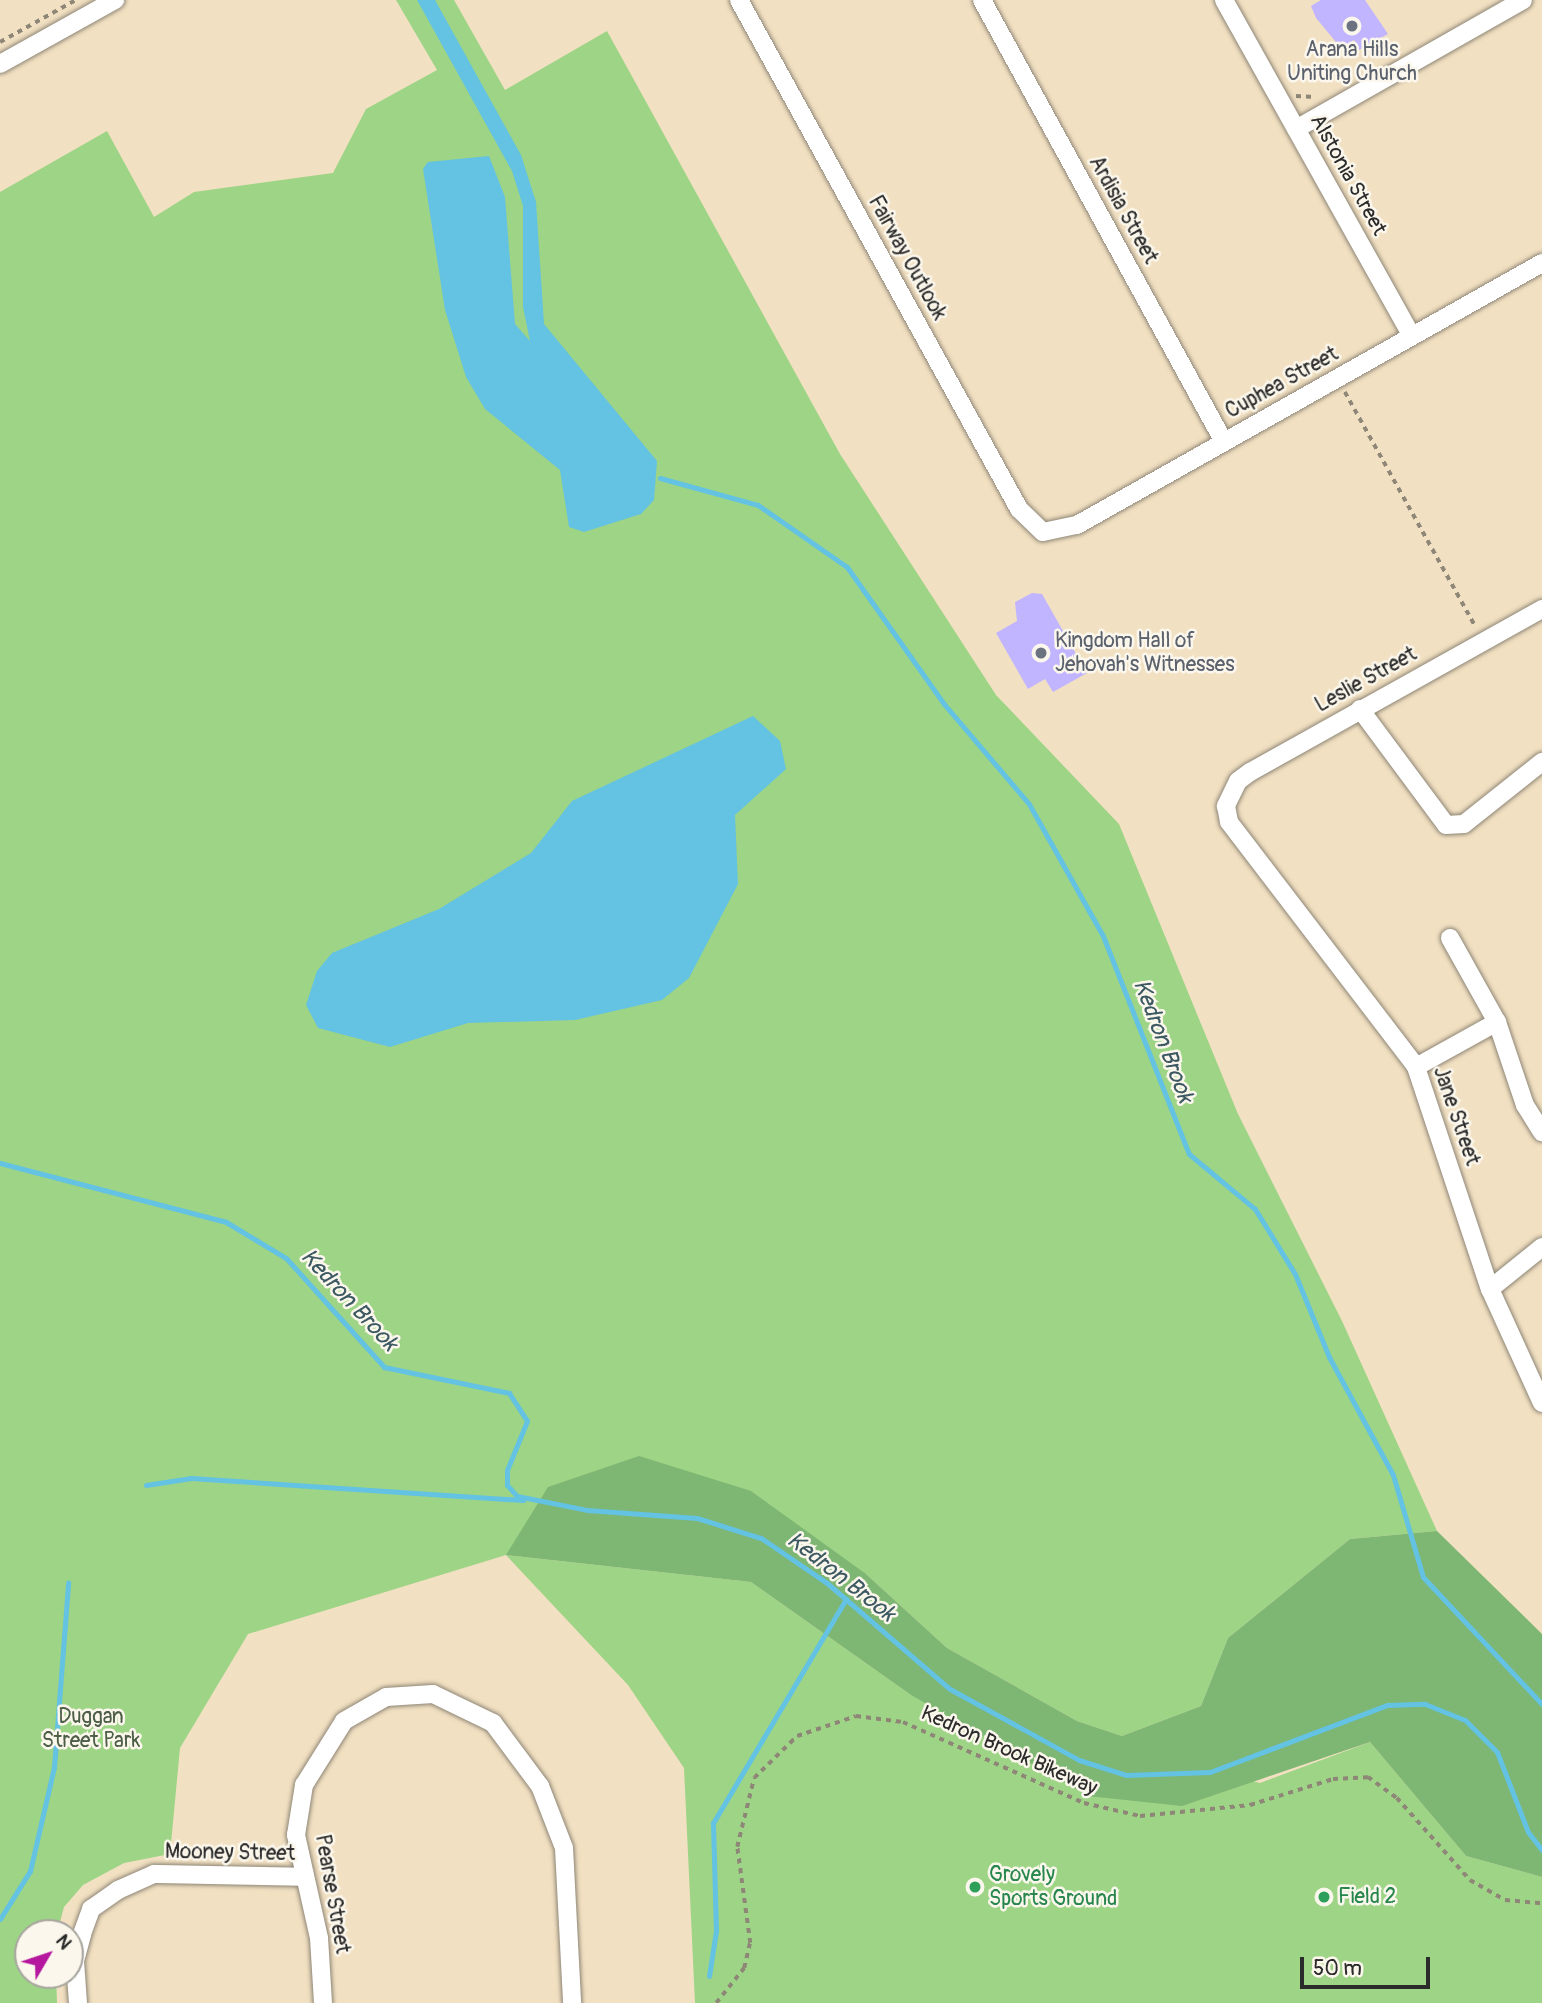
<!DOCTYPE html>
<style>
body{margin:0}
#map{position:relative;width:1542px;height:2003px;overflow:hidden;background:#f2e0c2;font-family:Pangolin,sans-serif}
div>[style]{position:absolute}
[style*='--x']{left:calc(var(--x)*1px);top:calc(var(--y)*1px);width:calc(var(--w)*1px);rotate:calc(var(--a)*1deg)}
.green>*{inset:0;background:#9dd486}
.forest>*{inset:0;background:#7eb673}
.water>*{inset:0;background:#64c2e2}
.stream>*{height:5px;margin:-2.5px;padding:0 2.5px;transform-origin:2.5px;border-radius:2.5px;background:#64c2e2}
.building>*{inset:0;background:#c1b5ff}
.path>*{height:3.5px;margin-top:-1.75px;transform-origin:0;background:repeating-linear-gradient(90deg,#8e8676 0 5px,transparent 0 10px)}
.roads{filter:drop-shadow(0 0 2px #8e8676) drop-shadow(0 0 2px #8e8676)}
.minor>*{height:18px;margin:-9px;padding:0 9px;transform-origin:9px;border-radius:9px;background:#fff}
.dots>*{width:19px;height:19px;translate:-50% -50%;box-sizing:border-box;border:4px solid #fbf7ec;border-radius:50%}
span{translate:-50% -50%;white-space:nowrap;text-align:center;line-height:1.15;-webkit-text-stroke:5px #fbf7ec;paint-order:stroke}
.worship-label{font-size:21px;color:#5b616d}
.left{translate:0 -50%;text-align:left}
.street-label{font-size:21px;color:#2b2b2b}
.park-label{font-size:21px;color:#4d5e46}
.leisure-label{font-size:21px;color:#27864d}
.water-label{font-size:23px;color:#3c5862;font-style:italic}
.north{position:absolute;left:14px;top:1919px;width:70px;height:70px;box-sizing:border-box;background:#fbf7ec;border:2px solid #a8a59f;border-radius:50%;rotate:51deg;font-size:19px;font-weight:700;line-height:28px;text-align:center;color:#2b2b2b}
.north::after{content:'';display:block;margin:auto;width:24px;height:32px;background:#b5179e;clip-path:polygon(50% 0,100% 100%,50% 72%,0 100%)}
.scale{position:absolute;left:1300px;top:1957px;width:130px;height:32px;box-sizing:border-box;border:4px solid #2b2b2b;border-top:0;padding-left:9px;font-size:21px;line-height:24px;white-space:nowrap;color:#2b2b2b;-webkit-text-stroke:5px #fbf7ec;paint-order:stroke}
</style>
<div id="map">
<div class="green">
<div style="clip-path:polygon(396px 0,454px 0,505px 90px,607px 31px,840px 454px,996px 695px,1119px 824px,1238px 1114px,1342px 1321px,1437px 1531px,1350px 1539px,1228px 1638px,1201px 1706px,1122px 1736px,1077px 1721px,947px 1648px,866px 1574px,506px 1555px,751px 1582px,911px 1695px,1260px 1783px,1370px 1742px,1466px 1856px,1542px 1877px,1542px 2003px,695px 2003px,684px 1768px,628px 1685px,506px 1555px,248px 1634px,180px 1748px,170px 1854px,124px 1863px,83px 1885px,64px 1907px,57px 1933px,28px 1933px,28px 1975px,56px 1975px,57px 2003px,0 2003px,0 192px,107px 131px,154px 217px,194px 192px,333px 173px,366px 109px,437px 70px)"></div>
</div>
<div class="forest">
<div style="clip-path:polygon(639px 1456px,751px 1491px,866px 1574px,947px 1648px,1077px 1721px,1122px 1736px,1201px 1706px,1228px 1638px,1350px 1539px,1437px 1531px,1542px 1634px,1542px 1877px,1466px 1856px,1370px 1742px,1182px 1806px,1088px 1796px,911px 1695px,751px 1582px,506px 1555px,548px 1487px)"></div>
</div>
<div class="water">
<div style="clip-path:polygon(417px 0,435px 0,521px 155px,536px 202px,544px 324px,657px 461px,654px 500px,641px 514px,584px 532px,569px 527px,560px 470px,485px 409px,466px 377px,445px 310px,423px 169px,428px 162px,489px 156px,505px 197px,515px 324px,530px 341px,523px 307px,523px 206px,512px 171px)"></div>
<div style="clip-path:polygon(753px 716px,780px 741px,786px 769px,735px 815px,738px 884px,689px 978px,662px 1000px,575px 1020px,468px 1023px,390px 1047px,318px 1028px,306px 1005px,317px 971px,332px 953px,439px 909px,531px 853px,572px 801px)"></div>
</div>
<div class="stream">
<div style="--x:660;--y:478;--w:102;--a:15.4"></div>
<div style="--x:758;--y:505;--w:108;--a:34.9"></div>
<div style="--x:847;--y:567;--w:168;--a:54.7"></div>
<div style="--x:944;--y:704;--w:131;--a:49.6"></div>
<div style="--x:1029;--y:804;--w:151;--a:60.7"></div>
<div style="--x:1103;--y:936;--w:234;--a:68.5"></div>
<div style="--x:1189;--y:1154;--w:86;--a:39.8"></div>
<div style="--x:1255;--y:1209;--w:76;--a:58.4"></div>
<div style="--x:1295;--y:1274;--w:90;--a:67.7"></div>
<div style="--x:1329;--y:1357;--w:134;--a:61.5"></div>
<div style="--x:1393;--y:1475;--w:106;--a:73.6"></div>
<div style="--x:1423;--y:1577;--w:174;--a:46.9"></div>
<div style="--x:0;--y:1163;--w:234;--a:14.6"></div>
<div style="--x:226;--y:1222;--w:70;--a:31"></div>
<div style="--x:286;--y:1258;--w:147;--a:48"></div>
<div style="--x:384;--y:1367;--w:128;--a:11.7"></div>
<div style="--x:509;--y:1393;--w:33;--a:57"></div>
<div style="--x:527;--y:1421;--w:53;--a:112.2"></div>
<div style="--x:507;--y:1470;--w:15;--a:90"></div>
<div style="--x:507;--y:1485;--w:15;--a:48"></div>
<div style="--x:517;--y:1496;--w:71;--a:11.3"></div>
<div style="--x:587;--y:1510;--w:110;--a:4.2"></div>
<div style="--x:697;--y:1518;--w:67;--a:17.4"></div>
<div style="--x:761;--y:1538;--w:80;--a:34.3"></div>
<div style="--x:827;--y:1583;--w:162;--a:40.8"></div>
<div style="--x:950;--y:1689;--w:147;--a:28.8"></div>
<div style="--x:1079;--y:1760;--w:49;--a:17.7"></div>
<div style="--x:1126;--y:1775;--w:84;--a:-2"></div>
<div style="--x:1210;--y:1772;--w:189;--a:-20.7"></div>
<div style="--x:1387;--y:1705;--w:38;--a:-2"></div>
<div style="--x:1425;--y:1704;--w:43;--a:21.8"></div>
<div style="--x:1465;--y:1720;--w:45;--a:45"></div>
<div style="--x:1497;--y:1752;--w:86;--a:68.8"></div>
<div style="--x:1528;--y:1832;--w:23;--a:52"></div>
<div style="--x:146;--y:1485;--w:46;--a:-8.8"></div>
<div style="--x:191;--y:1478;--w:333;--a:3.8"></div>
<div style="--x:0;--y:1919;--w:57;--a:-58"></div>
<div style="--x:30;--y:1871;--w:107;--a:-77"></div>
<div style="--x:54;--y:1767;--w:185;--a:-85.6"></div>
<div style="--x:709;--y:1976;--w:46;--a:-81.2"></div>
<div style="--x:716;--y:1931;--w:108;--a:-91.6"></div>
<div style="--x:713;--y:1823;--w:261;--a:-59.3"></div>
</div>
<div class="building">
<div style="clip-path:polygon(1321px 0,1365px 0,1388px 34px,1359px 50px,1354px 40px,1341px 48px,1316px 18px,1311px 6px)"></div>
<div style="clip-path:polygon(1032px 593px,1042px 594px,1087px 673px,1053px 692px,1045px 679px,1028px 689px,996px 633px,1017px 621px,1015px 602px)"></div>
</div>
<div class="path">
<div style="--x:0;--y:42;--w:85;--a:-29"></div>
<div style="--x:1296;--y:96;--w:19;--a:3"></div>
<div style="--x:1345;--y:392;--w:269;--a:60.9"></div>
<div style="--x:716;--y:2003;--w:45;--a:-51.3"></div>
<div style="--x:744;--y:1968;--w:26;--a:-77"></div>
<div style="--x:750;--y:1943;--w:97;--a:-97.7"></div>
<div style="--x:737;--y:1847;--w:71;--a:-76.2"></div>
<div style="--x:754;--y:1778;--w:60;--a:-44.3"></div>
<div style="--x:797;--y:1736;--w:62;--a:-18.7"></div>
<div style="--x:856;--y:1716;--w:47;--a:7.3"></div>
<div style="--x:903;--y:1722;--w:198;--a:24.1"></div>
<div style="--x:1084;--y:1803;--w:57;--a:13.1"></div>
<div style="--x:1140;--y:1816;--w:111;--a:-5.7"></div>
<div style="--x:1250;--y:1805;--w:87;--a:-17.4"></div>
<div style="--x:1333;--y:1779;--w:35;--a:-3"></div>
<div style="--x:1368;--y:1777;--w:36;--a:36"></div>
<div style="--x:1397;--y:1798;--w:110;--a:48.3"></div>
<div style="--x:1470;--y:1880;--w:40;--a:29.7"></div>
<div style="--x:1505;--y:1900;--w:37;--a:5"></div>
</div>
<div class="roads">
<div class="minor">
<div style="--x:739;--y:0;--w:581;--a:61.18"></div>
<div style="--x:1019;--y:509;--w:33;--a:44"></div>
<div style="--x:1043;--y:532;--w:35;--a:-12"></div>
<div style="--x:1077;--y:525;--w:534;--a:-29.4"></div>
<div style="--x:982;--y:0;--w:504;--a:61.3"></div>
<div style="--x:1224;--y:0;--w:385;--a:60.8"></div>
<div style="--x:0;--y:64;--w:132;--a:-29.1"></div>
<div style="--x:1296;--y:129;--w:261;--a:-29.6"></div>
<div style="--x:1542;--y:609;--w:334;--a:150.8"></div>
<div style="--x:1250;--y:772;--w:15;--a:143"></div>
<div style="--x:1238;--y:781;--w:28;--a:116"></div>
<div style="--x:1226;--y:806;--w:16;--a:79"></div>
<div style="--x:1229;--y:822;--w:308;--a:52.6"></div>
<div style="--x:1416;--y:1067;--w:234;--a:71.6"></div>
<div style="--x:1490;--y:1289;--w:125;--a:65.5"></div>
<div style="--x:1360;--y:709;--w:144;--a:53.4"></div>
<div style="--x:1446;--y:825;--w:18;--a:-3"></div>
<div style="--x:1464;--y:824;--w:100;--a:-38.5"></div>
<div style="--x:1450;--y:938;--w:96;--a:60.8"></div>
<div style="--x:1497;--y:1022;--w:88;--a:71.4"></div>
<div style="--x:1525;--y:1105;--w:32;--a:58"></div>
<div style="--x:1416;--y:1067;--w:93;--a:-29.1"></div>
<div style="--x:1490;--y:1289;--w:67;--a:-38.9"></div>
<div style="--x:78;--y:2003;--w:42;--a:-94.1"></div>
<div style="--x:75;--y:1961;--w:28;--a:-75"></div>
<div style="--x:82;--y:1934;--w:27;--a:-70"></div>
<div style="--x:91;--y:1909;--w:33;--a:-35"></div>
<div style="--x:118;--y:1890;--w:39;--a:-24"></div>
<div style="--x:154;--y:1874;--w:151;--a:1.1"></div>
<div style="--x:323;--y:2003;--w:65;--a:-93.5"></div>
<div style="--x:319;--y:1938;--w:106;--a:-102.6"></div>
<div style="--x:296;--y:1835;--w:51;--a:-80.9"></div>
<div style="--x:304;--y:1785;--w:75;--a:-58"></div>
<div style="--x:344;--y:1721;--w:48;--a:-29.7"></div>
<div style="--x:386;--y:1697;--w:47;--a:-3.7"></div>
<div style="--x:433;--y:1694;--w:67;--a:25.8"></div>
<div style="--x:493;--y:1723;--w:79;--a:53.3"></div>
<div style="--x:540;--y:1786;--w:66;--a:68.8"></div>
<div style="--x:564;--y:1848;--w:155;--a:87"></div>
</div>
</div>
<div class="dots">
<div style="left:1352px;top:26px;background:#6b7280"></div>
<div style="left:1041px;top:653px;background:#6b7280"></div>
<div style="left:975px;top:1887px;background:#2e9e5b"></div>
<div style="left:1324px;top:1897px;background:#2e9e5b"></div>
</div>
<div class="worship-label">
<span style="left:1352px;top:62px">Arana Hills<br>Uniting Church</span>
<span class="left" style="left:1055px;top:653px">Kingdom Hall of<br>Jehovah's Witnesses</span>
</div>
<div class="street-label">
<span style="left:1348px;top:175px;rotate:61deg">Alstonia Street</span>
<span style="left:1123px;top:210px;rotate:61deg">Ardisia Street</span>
<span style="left:907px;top:258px;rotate:61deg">Fairway Outlook</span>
<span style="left:1282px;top:383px;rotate:-29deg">Cuphea Street</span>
<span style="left:1366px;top:680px;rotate:-29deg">Leslie Street</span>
<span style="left:1456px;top:1116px;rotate:71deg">Jane Street</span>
<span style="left:1009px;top:1751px;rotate:24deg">Kedron Brook Bikeway</span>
<span style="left:230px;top:1853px;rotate:1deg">Mooney Street</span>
<span style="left:332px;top:1894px;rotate:80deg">Pearse Street</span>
</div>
<div class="park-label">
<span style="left:91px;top:1729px">Duggan<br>Street Park</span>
</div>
<div class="leisure-label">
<span class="left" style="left:989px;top:1887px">Grovely<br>Sports Ground</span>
<span class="left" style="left:1338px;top:1897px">Field 2</span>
</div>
<div class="water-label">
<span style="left:1163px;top:1041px;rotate:69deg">Kedron Brook</span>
<span style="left:349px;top:1300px;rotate:47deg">Kedron Brook</span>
<span style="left:841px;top:1577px;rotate:38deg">Kedron Brook</span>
</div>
<div class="north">N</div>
<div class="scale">50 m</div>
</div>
